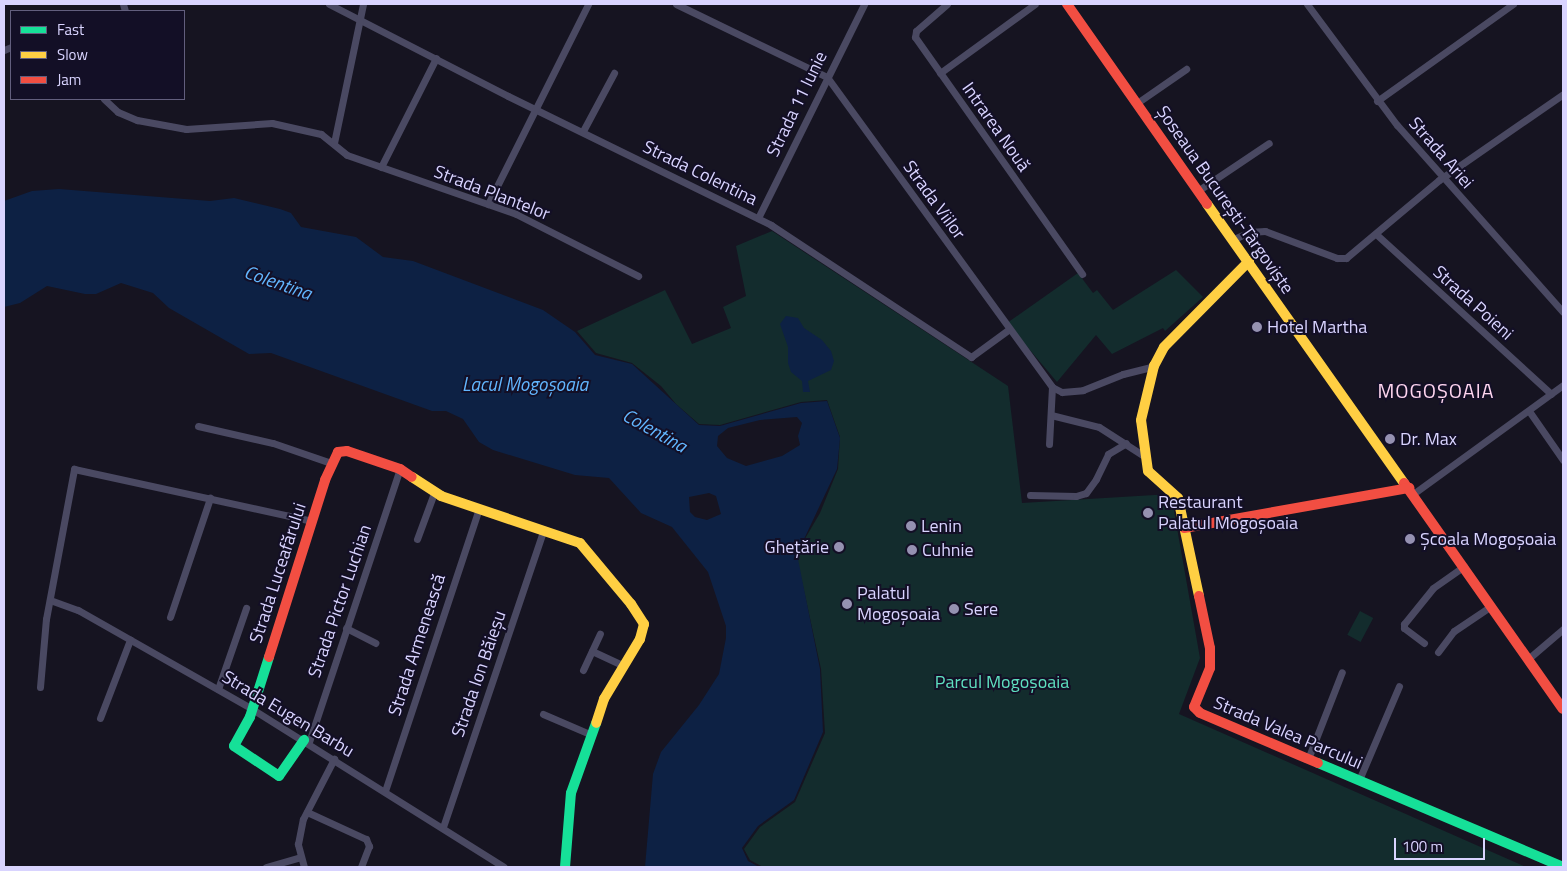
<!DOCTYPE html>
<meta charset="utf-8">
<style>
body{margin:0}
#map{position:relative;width:1567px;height:871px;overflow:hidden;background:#161421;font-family:"Titillium Web",sans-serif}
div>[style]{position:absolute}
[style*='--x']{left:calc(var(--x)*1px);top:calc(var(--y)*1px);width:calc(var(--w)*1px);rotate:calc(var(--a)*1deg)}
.green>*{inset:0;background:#132c2d;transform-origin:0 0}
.water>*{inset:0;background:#0d2144}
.street>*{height:7px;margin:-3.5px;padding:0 3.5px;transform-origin:3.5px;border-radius:3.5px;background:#4a4962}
.fast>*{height:10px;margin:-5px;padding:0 5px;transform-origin:5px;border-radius:5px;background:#16e098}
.slow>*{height:10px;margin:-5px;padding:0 5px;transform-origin:5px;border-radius:5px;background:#ffcf43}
.jam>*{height:10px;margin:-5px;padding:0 5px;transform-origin:5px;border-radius:5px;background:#f24e42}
.dots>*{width:14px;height:14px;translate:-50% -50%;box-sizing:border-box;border:2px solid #130f26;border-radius:50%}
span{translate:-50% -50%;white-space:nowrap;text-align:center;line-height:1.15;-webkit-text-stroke:4px #130f26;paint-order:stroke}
.street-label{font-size:18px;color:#d9d4ff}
.poi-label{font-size:18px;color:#d9d4ff}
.left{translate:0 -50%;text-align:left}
.right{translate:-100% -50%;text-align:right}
.park-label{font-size:18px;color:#5fe0c0}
.water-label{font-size:19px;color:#62b6ff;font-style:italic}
.quarter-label{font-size:20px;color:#ffd6f0;letter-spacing:1px}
.frame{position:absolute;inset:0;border:5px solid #d9d4ff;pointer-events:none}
.legend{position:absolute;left:10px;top:10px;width:175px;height:90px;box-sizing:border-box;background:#130f26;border:1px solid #625e7d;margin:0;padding:6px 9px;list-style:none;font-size:15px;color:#d9d4ff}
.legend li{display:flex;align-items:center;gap:10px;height:25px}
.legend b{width:25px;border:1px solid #625e7d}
.scale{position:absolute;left:1394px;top:838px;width:91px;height:22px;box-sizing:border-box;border:2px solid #d9d4ff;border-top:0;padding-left:6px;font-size:15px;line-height:18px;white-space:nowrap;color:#d9d4ff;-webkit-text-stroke:4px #130f26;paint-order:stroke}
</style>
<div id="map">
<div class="green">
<div style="clip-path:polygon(772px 231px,1008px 386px,1022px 503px,1171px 494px,1200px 658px,1179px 714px,1526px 867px,763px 867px,750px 860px,744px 849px,760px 827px,795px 802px,825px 733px,821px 669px,796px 554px,820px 513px,838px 469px,840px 437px,827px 400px,801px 402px,720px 425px,699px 424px,676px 404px,661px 386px,632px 363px,596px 353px,577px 331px,665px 290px,692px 344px,731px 328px,723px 307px,746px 296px,736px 246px)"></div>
<div style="clip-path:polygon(1176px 270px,1203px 297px,1165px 331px,1163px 328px,1112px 354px,1096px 335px,1057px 382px,1007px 323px,1078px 273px,1093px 293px,1097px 290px,1113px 310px)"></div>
<div style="left:1360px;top:611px;width:15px;height:27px;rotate:28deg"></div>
</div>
<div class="water">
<div style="clip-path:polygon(evenodd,59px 189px,210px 201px,234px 198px,280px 209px,291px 213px,301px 227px,356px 237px,383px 257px,413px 261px,543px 310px,575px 332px,595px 355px,632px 364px,699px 425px,720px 426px,801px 403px,827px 401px,840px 438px,837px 469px,797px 554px,820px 669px,823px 732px,794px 800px,758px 826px,742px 848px,748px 861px,759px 867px,645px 867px,653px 774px,661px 752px,699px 705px,719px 674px,726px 638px,726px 626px,708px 572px,672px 527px,641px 513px,609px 478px,575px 475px,493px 450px,479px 442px,463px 419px,446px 411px,432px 411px,271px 353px,249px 354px,169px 308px,153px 293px,121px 283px,96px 294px,85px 294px,47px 286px,20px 303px,4px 307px,4px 201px,32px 191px,59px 189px,797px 417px,802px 423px,798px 436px,800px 445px,782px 456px,746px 466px,727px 458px,717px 446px,718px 436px,728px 428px,760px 420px,797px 417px,59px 189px,709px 493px,716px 496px,721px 514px,707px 520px,695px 517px,690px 512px,689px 497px,709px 493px)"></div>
<div style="clip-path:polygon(786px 316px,798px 318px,804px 328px,822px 340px,831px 351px,834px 361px,831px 370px,808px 381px,810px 392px,803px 392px,802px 381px,791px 372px,788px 363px,788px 347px,780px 324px)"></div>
</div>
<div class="street">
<div style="--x:123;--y:4;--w:7;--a:74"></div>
<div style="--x:329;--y:4;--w:201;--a:27.2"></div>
<div style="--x:508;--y:96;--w:293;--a:26.1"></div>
<div style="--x:771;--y:225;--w:240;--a:33.4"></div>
<div style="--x:971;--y:357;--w:46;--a:-36.1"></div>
<div style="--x:676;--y:4;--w:168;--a:25.8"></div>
<div style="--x:827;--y:77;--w:383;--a:54"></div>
<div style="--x:1052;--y:387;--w:11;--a:27"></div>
<div style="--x:1062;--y:392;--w:21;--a:-5"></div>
<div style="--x:1083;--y:390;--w:43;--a:-21.8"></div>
<div style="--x:1123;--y:374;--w:32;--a:-14"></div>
<div style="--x:947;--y:4;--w:41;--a:138.9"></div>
<div style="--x:916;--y:31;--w:6;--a:99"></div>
<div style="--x:915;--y:37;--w:290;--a:54.8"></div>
<div style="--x:1307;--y:4;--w:151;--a:53.4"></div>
<div style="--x:1397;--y:125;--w:250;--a:48.4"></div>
<div style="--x:4;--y:50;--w:8;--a:-23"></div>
<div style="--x:940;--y:73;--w:117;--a:-36"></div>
<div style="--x:104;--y:99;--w:19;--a:43"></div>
<div style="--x:118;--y:112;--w:21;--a:23"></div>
<div style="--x:137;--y:120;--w:50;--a:10.4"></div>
<div style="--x:186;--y:129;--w:86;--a:-4"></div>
<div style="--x:272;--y:123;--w:50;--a:12.7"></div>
<div style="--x:321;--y:134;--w:33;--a:39"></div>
<div style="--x:347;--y:155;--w:179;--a:19.2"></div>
<div style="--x:516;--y:214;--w:137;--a:26.9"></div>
<div style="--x:1377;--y:101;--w:167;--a:-35.5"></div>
<div style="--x:1137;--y:103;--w:60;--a:-34.8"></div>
<div style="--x:583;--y:131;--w:66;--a:-61.9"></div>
<div style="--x:334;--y:143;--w:142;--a:-78.2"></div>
<div style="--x:381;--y:167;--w:122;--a:-63.2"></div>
<div style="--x:1199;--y:190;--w:84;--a:-33.9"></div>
<div style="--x:488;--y:204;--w:224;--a:-63.4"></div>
<div style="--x:758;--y:218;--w:239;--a:-63.6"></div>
<div style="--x:1376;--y:234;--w:237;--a:42.4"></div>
<div style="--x:1234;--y:239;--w:17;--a:-25"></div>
<div style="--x:1249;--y:232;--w:16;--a:-4"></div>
<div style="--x:1265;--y:231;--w:77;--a:20.6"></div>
<div style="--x:1337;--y:258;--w:9;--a:0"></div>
<div style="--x:1346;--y:258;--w:121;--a:-40"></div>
<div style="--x:1439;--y:180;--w:151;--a:-34.7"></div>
<div style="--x:1529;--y:411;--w:60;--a:55.2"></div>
<div style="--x:1051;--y:415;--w:49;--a:14"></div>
<div style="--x:1099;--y:427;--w:54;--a:32.8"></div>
<div style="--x:198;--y:426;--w:77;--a:12.8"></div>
<div style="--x:273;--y:443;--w:61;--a:19"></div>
<div style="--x:1049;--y:444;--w:57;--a:-87"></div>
<div style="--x:1413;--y:494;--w:185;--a:-36"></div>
<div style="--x:1030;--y:495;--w:46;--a:1.2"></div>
<div style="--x:1076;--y:496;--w:10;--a:-17"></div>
<div style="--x:1086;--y:493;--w:17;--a:-54"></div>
<div style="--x:1096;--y:479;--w:28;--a:-64"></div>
<div style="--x:1108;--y:454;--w:21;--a:-31"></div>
<div style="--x:417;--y:539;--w:49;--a:-69.7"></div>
<div style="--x:50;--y:600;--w:30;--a:20"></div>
<div style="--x:78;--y:610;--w:200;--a:29.6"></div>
<div style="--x:252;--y:709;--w:297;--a:32.1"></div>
<div style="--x:170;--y:617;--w:126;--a:-71.4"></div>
<div style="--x:346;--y:628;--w:33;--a:27"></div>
<div style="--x:1424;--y:643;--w:25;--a:-143"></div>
<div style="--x:1404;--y:628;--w:4;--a:-90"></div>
<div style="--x:1404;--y:624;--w:46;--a:-51.1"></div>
<div style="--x:1433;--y:588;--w:38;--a:-35"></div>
<div style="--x:592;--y:651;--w:35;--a:25"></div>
<div style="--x:1438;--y:652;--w:26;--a:-53"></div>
<div style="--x:1454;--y:631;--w:45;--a:-34"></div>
<div style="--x:1528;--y:659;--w:46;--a:-40.6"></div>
<div style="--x:583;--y:670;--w:40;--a:-65"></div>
<div style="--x:40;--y:687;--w:68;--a:-85"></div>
<div style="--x:46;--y:619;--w:153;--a:-79.4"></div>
<div style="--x:74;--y:469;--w:244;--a:12.3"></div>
<div style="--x:218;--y:689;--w:86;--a:-70.9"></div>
<div style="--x:543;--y:714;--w:53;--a:23.2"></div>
<div style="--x:100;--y:718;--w:84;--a:-69"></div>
<div style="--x:309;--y:742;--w:288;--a:-71.6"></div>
<div style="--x:1308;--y:759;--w:93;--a:-68.7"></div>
<div style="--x:1359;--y:780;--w:102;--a:-66.9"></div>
<div style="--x:385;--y:791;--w:298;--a:-71.6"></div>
<div style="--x:307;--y:812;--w:65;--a:24.6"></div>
<div style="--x:366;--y:839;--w:8;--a:67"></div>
<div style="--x:369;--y:846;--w:22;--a:111"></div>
<div style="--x:443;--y:827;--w:312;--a:-71.3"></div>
<div style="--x:266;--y:867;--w:35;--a:-16"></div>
<div style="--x:304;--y:867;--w:24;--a:-105"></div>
<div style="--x:298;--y:844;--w:25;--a:-79"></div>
<div style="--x:303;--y:819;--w:68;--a:-62.7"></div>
</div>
<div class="fast">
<div style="--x:269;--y:657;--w:63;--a:107.6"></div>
<div style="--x:250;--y:717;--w:33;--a:119"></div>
<div style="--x:234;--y:746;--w:54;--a:33.7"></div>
<div style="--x:279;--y:776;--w:44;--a:-55.2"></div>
<div style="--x:1318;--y:763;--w:266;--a:23"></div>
<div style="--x:565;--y:867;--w:74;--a:-85.4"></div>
<div style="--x:571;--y:793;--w:74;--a:-70.3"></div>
</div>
<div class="slow">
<div style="--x:1207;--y:204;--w:342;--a:54.8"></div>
<div style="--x:412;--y:477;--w:35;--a:33"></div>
<div style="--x:441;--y:496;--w:147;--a:18.7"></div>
<div style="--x:580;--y:543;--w:80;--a:50.1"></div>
<div style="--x:631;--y:604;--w:24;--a:57"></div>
<div style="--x:644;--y:624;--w:16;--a:105"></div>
<div style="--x:640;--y:639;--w:70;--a:121"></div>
<div style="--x:604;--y:699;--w:25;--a:108"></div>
<div style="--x:1199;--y:596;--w:100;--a:-102.1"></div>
<div style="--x:1178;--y:498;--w:40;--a:-138"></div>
<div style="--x:1148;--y:471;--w:51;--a:-97.8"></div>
<div style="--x:1141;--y:420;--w:56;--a:-76.5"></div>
<div style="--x:1154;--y:366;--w:21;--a:-62"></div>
<div style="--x:1164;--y:347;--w:121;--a:-45.3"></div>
</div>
<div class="jam">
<div style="--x:1067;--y:4;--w:244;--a:55"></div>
<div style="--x:1404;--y:483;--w:276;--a:54.9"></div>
<div style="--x:1184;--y:528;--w:229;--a:-10.1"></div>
<div style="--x:1199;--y:596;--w:53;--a:78.1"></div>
<div style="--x:1210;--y:648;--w:20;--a:90"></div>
<div style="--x:1210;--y:668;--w:42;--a:112.3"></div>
<div style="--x:1194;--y:707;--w:8;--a:45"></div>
<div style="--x:1200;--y:713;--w:128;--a:23"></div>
<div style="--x:269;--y:657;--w:186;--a:-72.4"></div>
<div style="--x:325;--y:480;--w:31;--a:-65"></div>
<div style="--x:338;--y:452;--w:9;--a:-6"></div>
<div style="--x:347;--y:451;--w:56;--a:18.8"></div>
<div style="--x:400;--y:469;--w:14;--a:34"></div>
</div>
<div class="dots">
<div style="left:1257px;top:327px;background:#9591b1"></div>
<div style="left:1390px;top:439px;background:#9591b1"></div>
<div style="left:1148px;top:513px;background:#9591b1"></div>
<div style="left:911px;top:526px;background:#9591b1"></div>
<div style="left:1410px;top:539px;background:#9591b1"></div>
<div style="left:839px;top:547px;background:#9591b1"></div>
<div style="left:912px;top:550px;background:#9591b1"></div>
<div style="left:847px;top:604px;background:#9591b1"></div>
<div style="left:954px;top:609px;background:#9591b1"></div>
</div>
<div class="street-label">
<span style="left:797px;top:104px;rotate:-64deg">Strada 11 Iunie</span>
<span style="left:996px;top:127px;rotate:55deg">Intrarea Nouă</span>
<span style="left:1441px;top:153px;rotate:49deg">Strada Ariei</span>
<span style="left:700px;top:173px;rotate:26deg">Strada Colentina</span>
<span style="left:492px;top:193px;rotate:21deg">Strada Plantelor</span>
<span style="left:934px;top:200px;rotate:54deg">Strada Viilor</span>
<span style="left:1225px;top:200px;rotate:55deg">Șoseaua București-Târgoviște</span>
<span style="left:1473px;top:303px;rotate:42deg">Strada Poieni</span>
<span style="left:278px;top:573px;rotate:-72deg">Strada Luceafărului</span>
<span style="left:340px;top:601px;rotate:-71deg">Strada Pictor Luchian</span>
<span style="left:417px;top:645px;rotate:-72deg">Strada Armenească</span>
<span style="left:479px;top:674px;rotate:-71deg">Strada Ion Băieșu</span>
<span style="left:288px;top:714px;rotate:31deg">Strada Eugen Barbu</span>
<span style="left:1288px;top:733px;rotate:23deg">Strada Valea Parcului</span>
</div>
<div class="poi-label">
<span class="left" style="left:1267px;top:327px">Hotel Martha</span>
<span class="left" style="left:1400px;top:439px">Dr. Max</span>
<span class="left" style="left:1158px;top:513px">Restaurant<br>Palatul Mogoșoaia</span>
<span class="left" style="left:921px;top:526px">Lenin</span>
<span class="left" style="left:1420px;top:539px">Școala Mogoșoaia</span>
<span class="right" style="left:829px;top:547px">Ghețărie</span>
<span class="left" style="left:922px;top:550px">Cuhnie</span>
<span class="left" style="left:857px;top:604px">Palatul<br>Mogoșoaia</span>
<span class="left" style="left:964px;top:609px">Sere</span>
</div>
<div class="park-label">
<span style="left:1002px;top:682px">Parcul Mogoșoaia</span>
</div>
<div class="water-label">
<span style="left:278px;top:282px;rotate:19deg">Colentina</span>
<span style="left:525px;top:384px">Lacul Mogoșoaia</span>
<span style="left:655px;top:430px;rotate:29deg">Colentina</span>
</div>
<div class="quarter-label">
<span style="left:1436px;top:390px">MOGOȘOAIA</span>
</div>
<div class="frame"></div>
<ul class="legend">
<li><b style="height:6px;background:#16e098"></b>Fast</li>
<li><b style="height:6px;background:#ffcf43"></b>Slow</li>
<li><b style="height:6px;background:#f24e42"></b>Jam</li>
</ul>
<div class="scale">100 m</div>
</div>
